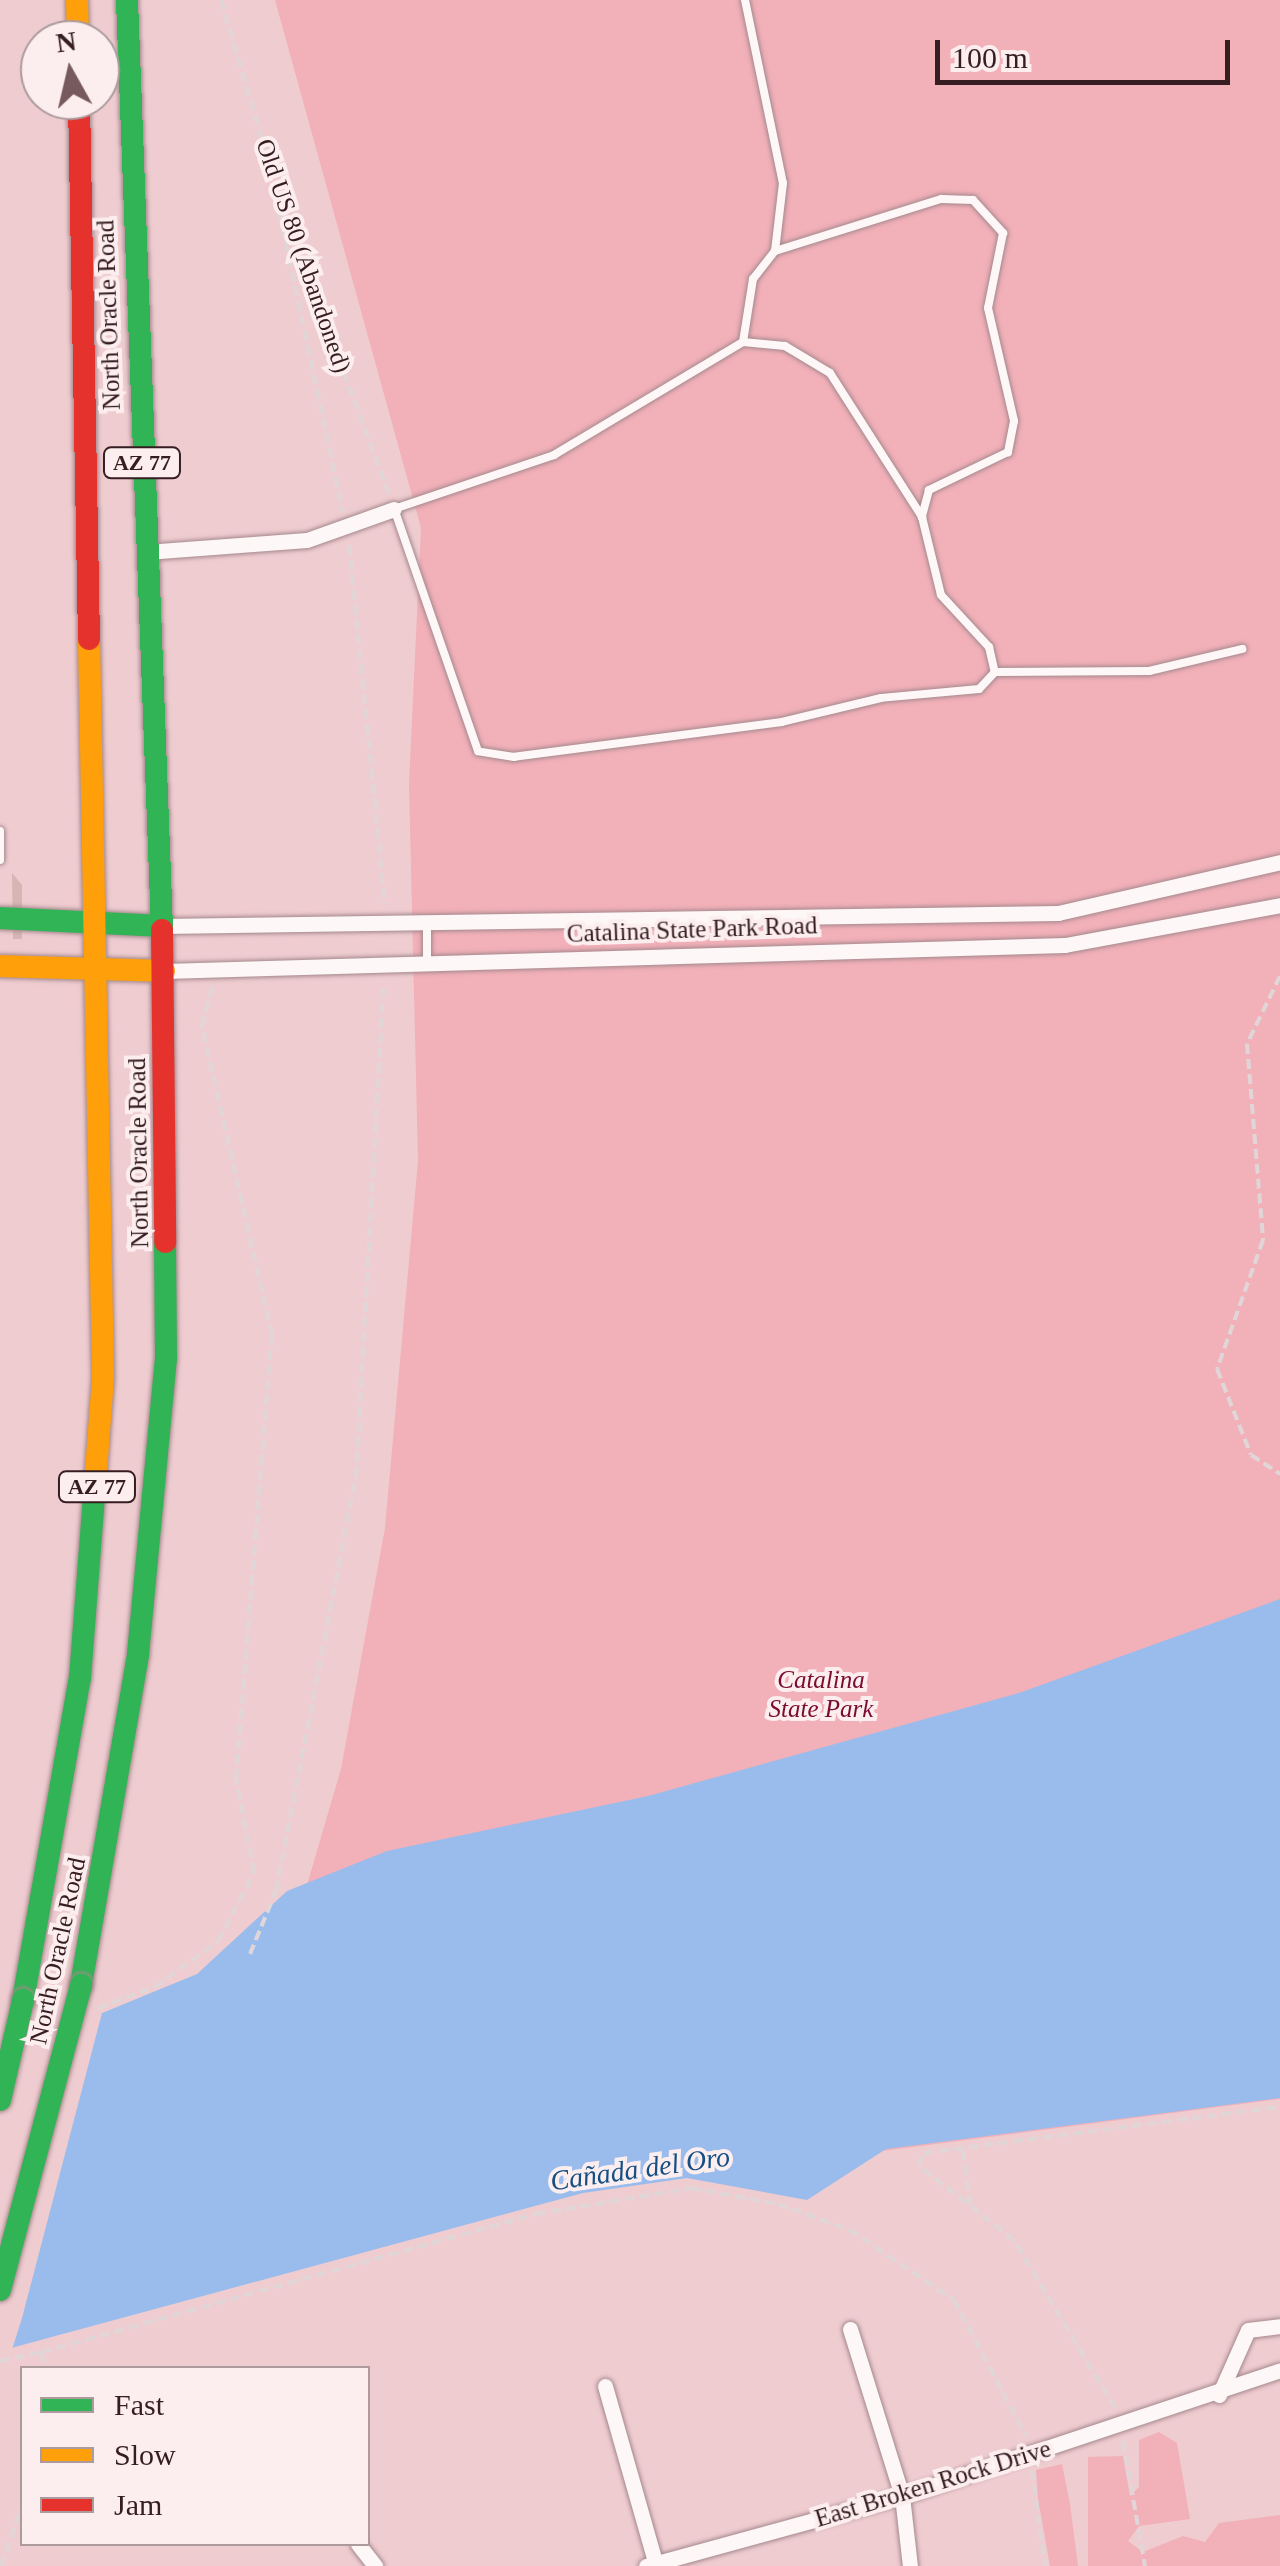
<!DOCTYPE html>
<meta charset="utf-8">
<style>
body{margin:0}
#map{position:relative;width:1280px;height:2566px;overflow:hidden;background:#efccd0;font-family:"Times New Roman",serif}
div>[style]{position:absolute}
[style*='--x']{left:calc(var(--x)*1px);top:calc(var(--y)*1px);width:calc(var(--w)*1px);rotate:calc(var(--a)*1deg)}
.green>*{inset:0;background:#f2b0b9}
.water>*{inset:0;background:#99bced}
.pier>*{inset:0;background:#efccd0}
.building>*{inset:0;background:#d6b6b4}
.path>*{height:4px;margin-top:-2px;transform-origin:0;background:repeating-linear-gradient(90deg,#e1d6d7 0 10px,transparent 0 15px)}
.roads{filter:drop-shadow(0 0 2px #a4898d) drop-shadow(0 0 2px #a4898d)}
.lane>*{height:8px;margin:-4px;padding:0 4px;transform-origin:4px;border-radius:4px;background:#fdf7f8}
.street>*{height:15px;margin:-7.5px;padding:0 7.5px;transform-origin:7.5px;border-radius:7.5px;background:#fdf7f8}
.fast>*{height:22px;margin:-11px;padding:0 11px;transform-origin:11px;border-radius:11px;background:#30b455}
.slow>*{height:22px;margin:-11px;padding:0 11px;transform-origin:11px;border-radius:11px;background:#ff9f0a}
.jam>*{height:22px;margin:-11px;padding:0 11px;transform-origin:11px;border-radius:11px;background:#e5322d}
.bridges{filter:drop-shadow(0 0 2px #a4898d) drop-shadow(0 0 2px #a4898d)}
.fast-bridge>*{height:22px;margin:-11px;padding:0 11px;transform-origin:11px;border-radius:11px;background:#30b455}
span{translate:-50% -50%;white-space:nowrap;text-align:center;line-height:1.15;-webkit-text-stroke:8px #fceeef;paint-order:stroke}
.shield-label span{padding:2px 8px;background:#fceeef;border:2px solid;border-radius:8px;-webkit-text-stroke-width:0}
.shield-label{font-size:22px;color:#351d21;font-weight:700}
.street-label{font-size:25px;color:#351d21}
.park-label{font-size:25px;color:#7b0b30;font-style:italic}
.water-label{font-size:28px;color:#144f85;font-style:italic}
.legend{position:absolute;left:20px;top:2366px;width:350px;height:180px;box-sizing:border-box;background:#fceeef;border:2px solid #ac9a9d;margin:0;padding:12px 18px;list-style:none;font-size:30px;color:#351d21}
.legend li{display:flex;align-items:center;gap:20px;height:50px}
.legend b{width:50px;border:2px solid #ac9a9d}
.north{position:absolute;left:20px;top:20px;width:100px;height:100px;box-sizing:border-box;background:#fceeef;border:2px solid #ac9a9d;border-radius:50%;rotate:352deg;font-size:28px;font-weight:700;line-height:40px;text-align:center;color:#351d21}
.north::after{content:'';display:block;margin:auto;width:35px;height:45px;background:#765a5e;clip-path:polygon(50% 0,100% 100%,50% 72%,0 100%)}
.scale{position:absolute;left:935px;top:40px;width:295px;height:45px;box-sizing:border-box;border:5px solid #351d21;border-top:0;padding-left:12px;font-size:30px;line-height:35px;white-space:nowrap;color:#351d21;-webkit-text-stroke:8px #fceeef;paint-order:stroke}
</style>
<div id="map">
<div class="green">
<div style="clip-path:polygon(275px 0,1280px 0,1280px 2099px,203px 2240px,341px 1769px,385px 1528px,418px 1161px,409px 784px,421px 528px)"></div>
<div style="clip-path:polygon(1159px 2432px,1177px 2443px,1190px 2519px,1139px 2526px,1128px 2541px,1143px 2552px,1183px 2536px,1205px 2542px,1219px 2523px,1280px 2515px,1280px 2566px,1088px 2566px,1088px 2457px,1123px 2456px,1130px 2496px,1139px 2487px,1139px 2440px)"></div>
<div style="clip-path:polygon(1062px 2464px,1070px 2504px,1078px 2566px,1050px 2566px,1038px 2499px,1036px 2470px)"></div>
</div>
<div class="water">
<div style="clip-path:polygon(1280px 1599px,1280px 2098px,886px 2149px,807px 2200px,687px 2178px,583px 2193px,0 2351px,0 2055px,197px 1974px,287px 1891px,387px 1851px,648px 1796px,1019px 1693px)"></div>
</div>
<div class="pier">
<div style="clip-path:polygon(102px 2013px,22px 2318px,11px 2353px,0 2356px,0 2050px)"></div>
</div>
<div class="building">
<div style="clip-path:polygon(12px 873px,22px 885px,22px 939px,13px 939px)"></div>
</div>
<div class="path">
<div style="--x:221;--y:0;--w:178;--a:73.7"></div>
<div style="--x:270;--y:169;--w:350;--a:78"></div>
<div style="--x:277;--y:189;--w:326;--a:69.9"></div>
<div style="--x:349;--y:545;--w:361;--a:84.3"></div>
<div style="--x:1280;--y:976;--w:76;--a:115.9"></div>
<div style="--x:1247;--y:1044;--w:197;--a:85.3"></div>
<div style="--x:1263;--y:1240;--w:137;--a:109.6"></div>
<div style="--x:1217;--y:1369;--w:92;--a:68.4"></div>
<div style="--x:1251;--y:1455;--w:35;--a:33"></div>
<div style="--x:250;--y:1954;--w:68;--a:-67.6"></div>
<div style="--x:276;--y:1891;--w:422;--a:-79.1"></div>
<div style="--x:356;--y:1477;--w:496;--a:-86.8"></div>
<div style="--x:98;--y:2008;--w:61;--a:-20.2"></div>
<div style="--x:155;--y:1987;--w:78;--a:-36.1"></div>
<div style="--x:218;--y:1941;--w:77;--a:-62.1"></div>
<div style="--x:254;--y:1873;--w:96;--a:-100.8"></div>
<div style="--x:236;--y:1779;--w:445;--a:-85.4"></div>
<div style="--x:272;--y:1335;--w:317;--a:-102.8"></div>
<div style="--x:202;--y:1026;--w:43;--a:-75.3"></div>
<div style="--x:963;--y:2150;--w:55;--a:82.7"></div>
<div style="--x:42;--y:2352;--w:513;--a:-15.61"></div>
<div style="--x:536;--y:2214;--w:157;--a:-9.5"></div>
<div style="--x:691;--y:2188;--w:88;--a:10.4"></div>
<div style="--x:778;--y:2204;--w:77;--a:19.9"></div>
<div style="--x:850;--y:2230;--w:125;--a:33.9"></div>
<div style="--x:954;--y:2300;--w:154;--a:62.1"></div>
<div style="--x:0;--y:2361;--w:43;--a:-12.1"></div>
<div style="--x:42;--y:2352;--w:16;--a:86"></div>
<div style="--x:1115;--y:2408;--w:196;--a:-121"></div>
<div style="--x:1014;--y:2240;--w:122;--a:-142"></div>
<div style="--x:918;--y:2165;--w:13;--a:-63"></div>
<div style="--x:924;--y:2153;--w:359;--a:-7.4"></div>
<div style="--x:1123;--y:2441;--w:127;--a:80"></div>
<div style="--x:1032;--y:2470;--w:97;--a:82.3"></div>
<div style="--x:1;--y:2566;--w:65;--a:-71"></div>
</div>
<div class="roads">
<div class="lane">
<div style="--x:745;--y:0;--w:187;--a:78.3"></div>
<div style="--x:783;--y:183;--w:68;--a:96.7"></div>
<div style="--x:941;--y:199;--w:32;--a:2"></div>
<div style="--x:973;--y:200;--w:45;--a:47.7"></div>
<div style="--x:1003;--y:233;--w:76;--a:101.3"></div>
<div style="--x:988;--y:308;--w:116;--a:77"></div>
<div style="--x:1014;--y:421;--w:32;--a:101"></div>
<div style="--x:1008;--y:452;--w:88;--a:154.3"></div>
<div style="--x:929;--y:490;--w:28;--a:105"></div>
<div style="--x:922;--y:517;--w:80;--a:76.3"></div>
<div style="--x:941;--y:595;--w:71;--a:47.3"></div>
<div style="--x:989;--y:647;--w:26;--a:77"></div>
<div style="--x:995;--y:672;--w:23;--a:133"></div>
<div style="--x:979;--y:689;--w:98;--a:174.8"></div>
<div style="--x:881;--y:698;--w:102;--a:166.4"></div>
<div style="--x:782;--y:722;--w:270;--a:172.6"></div>
<div style="--x:514;--y:757;--w:36;--a:-171"></div>
<div style="--x:478;--y:751;--w:256;--a:-109.1"></div>
<div style="--x:394;--y:509;--w:169;--a:-18.6"></div>
<div style="--x:554;--y:455;--w:220;--a:-30.9"></div>
<div style="--x:743;--y:342;--w:64;--a:-81"></div>
<div style="--x:753;--y:279;--w:36;--a:-52"></div>
<div style="--x:775;--y:251;--w:174;--a:-17.4"></div>
<div style="--x:743;--y:342;--w:42;--a:5.4"></div>
<div style="--x:785;--y:346;--w:52;--a:31"></div>
<div style="--x:830;--y:373;--w:171;--a:57.4"></div>
<div style="--x:995;--y:672;--w:154;--a:-0.4"></div>
<div style="--x:1149;--y:671;--w:96;--a:-13.3"></div>
<div style="--x:0;--y:831;--w:29;--a:90"></div>
<div style="--x:427;--y:926;--w:40;--a:90"></div>
</div>
<div class="street">
<div style="--x:146;--y:552;--w:161;--a:-4.3"></div>
<div style="--x:307;--y:540;--w:92;--a:-19.6"></div>
<div style="--x:162;--y:926;--w:896;--a:-0.83"></div>
<div style="--x:1058;--y:913;--w:228;--a:-12.9"></div>
<div style="--x:164;--y:971;--w:901;--a:-1.65"></div>
<div style="--x:1065;--y:945;--w:219;--a:-10.5"></div>
<div style="--x:850;--y:2329;--w:175;--a:72.7"></div>
<div style="--x:902;--y:2496;--w:70;--a:83.5"></div>
<div style="--x:605;--y:2386;--w:183;--a:74.1"></div>
<div style="--x:1219;--y:2395;--w:71;--a:-66"></div>
<div style="--x:1248;--y:2330;--w:32;--a:-7"></div>
<div style="--x:358;--y:2544;--w:28;--a:52"></div>
<div style="--x:646;--y:2566;--w:265;--a:-15.3"></div>
<div style="--x:902;--y:2496;--w:398;--a:-18.4"></div>
</div>
<div class="fast">
<div style="--x:127;--y:0;--w:931;--a:87.84"></div>
<div style="--x:0;--y:918;--w:162;--a:2.8"></div>
<div style="--x:81;--y:1985;--w:336;--a:-80.2"></div>
<div style="--x:138;--y:1654;--w:297;--a:-84.6"></div>
<div style="--x:166;--y:1358;--w:116;--a:-90.5"></div>
<div style="--x:23;--y:2000;--w:327;--a:-80"></div>
<div style="--x:80;--y:1678;--w:194;--a:-85.6"></div>
</div>
<div class="slow">
<div style="--x:77;--y:0;--w:40;--a:88.6"></div>
<div style="--x:89;--y:639;--w:739;--a:88.91"></div>
<div style="--x:103;--y:1378;--w:107;--a:94.3"></div>
<div style="--x:0;--y:966;--w:164;--a:1.7"></div>
</div>
<div class="jam">
<div style="--x:79;--y:100;--w:539;--a:88.94"></div>
<div style="--x:162;--y:930;--w:312;--a:89.4"></div>
</div>
</div>
<div class="bridges">
<div class="fast-bridge">
<div style="--x:0;--y:2100;--w:103;--a:-77"></div>
<div style="--x:0;--y:2290;--w:316;--a:-75.1"></div>
</div>
</div>
<div class="shield-label">
<span style="left:142px;top:463px">AZ 77</span>
<span style="left:97px;top:1487px">AZ 77</span>
</div>
<div class="street-label">
<span style="left:303px;top:256px;rotate:71deg">Old US 80 (Abandoned)</span>
<span style="left:109px;top:315px;rotate:-92deg">North Oracle Road</span>
<span style="left:692px;top:930px;rotate:-2deg">Catalina State Park Road</span>
<span style="left:139px;top:1153px;rotate:-91deg">North Oracle Road</span>
<span style="left:58px;top:1951px;rotate:-78deg">North Oracle Road</span>
<span style="left:933px;top:2484px;rotate:-17deg">East Broken Rock Drive</span>
</div>
<div class="park-label">
<span style="left:821px;top:1695px">Catalina<br>State Park</span>
</div>
<div class="water-label">
<span style="left:640px;top:2169px;rotate:-8deg">Cañada del Oro</span>
</div>
<ul class="legend">
<li><b style="height:12px;background:#30b455"></b>Fast</li>
<li><b style="height:12px;background:#ff9f0a"></b>Slow</li>
<li><b style="height:12px;background:#e5322d"></b>Jam</li>
</ul>
<div class="north">N</div>
<div class="scale">100 m</div>
</div>
